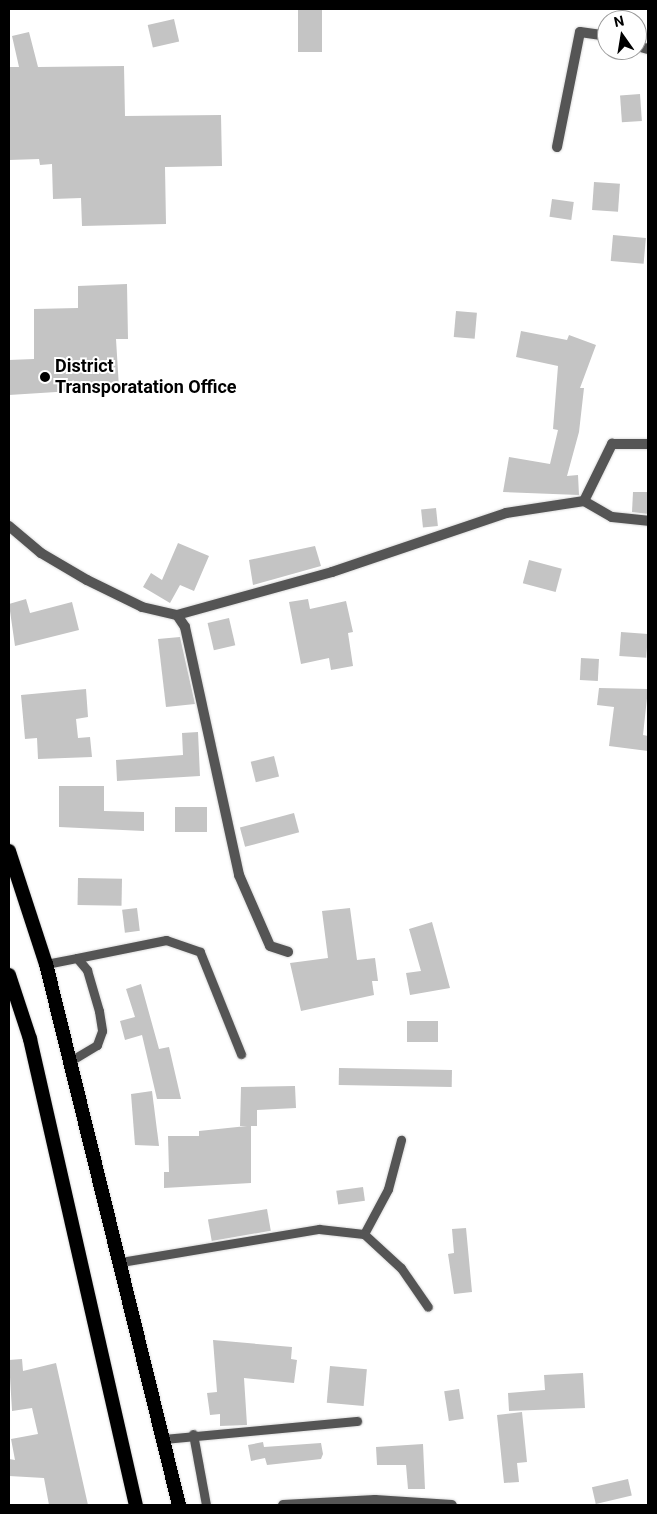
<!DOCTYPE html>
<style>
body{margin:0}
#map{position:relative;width:657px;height:1514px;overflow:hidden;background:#fff;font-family:Roboto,sans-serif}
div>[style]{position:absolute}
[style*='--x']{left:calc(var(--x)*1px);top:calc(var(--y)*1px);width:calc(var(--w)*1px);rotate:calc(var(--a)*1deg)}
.building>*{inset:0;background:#c4c4c4;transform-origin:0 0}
.roads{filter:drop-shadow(0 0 1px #dbdbdb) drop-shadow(0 0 1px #dbdbdb)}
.service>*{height:9px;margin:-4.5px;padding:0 4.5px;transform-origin:4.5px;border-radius:4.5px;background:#555}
.minor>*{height:10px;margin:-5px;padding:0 5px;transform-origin:5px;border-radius:5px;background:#555}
.trunk>*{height:14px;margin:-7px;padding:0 7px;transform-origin:7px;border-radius:7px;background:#000}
.dots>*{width:14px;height:14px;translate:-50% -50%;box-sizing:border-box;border:2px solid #fff;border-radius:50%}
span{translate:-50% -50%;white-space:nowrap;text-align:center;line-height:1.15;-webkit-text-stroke:4px #fff;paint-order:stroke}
.poi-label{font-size:18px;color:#000;font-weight:700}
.left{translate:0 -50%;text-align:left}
.frame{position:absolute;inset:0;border:10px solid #000;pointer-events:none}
.north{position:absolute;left:597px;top:10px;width:50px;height:50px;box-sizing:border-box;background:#fff;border:1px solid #999;border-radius:50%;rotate:347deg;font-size:14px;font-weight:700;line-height:20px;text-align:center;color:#000}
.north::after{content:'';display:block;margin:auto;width:18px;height:22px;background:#000;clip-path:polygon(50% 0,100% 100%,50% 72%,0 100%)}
</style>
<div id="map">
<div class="building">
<div style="left:298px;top:9px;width:24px;height:43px"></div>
<div style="left:174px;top:19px;width:23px;height:27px;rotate:77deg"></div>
<div style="clip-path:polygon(29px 32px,38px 67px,124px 66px,125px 116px,221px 115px,222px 166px,165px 167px,166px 224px,82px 226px,81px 198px,53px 199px,52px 164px,40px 165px,39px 159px,9px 160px,9px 67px,19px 67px,12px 36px)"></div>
<div style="left:640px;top:94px;width:27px;height:20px;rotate:86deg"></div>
<div style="left:594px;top:182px;width:26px;height:28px;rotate:4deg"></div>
<div style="left:552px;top:199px;width:22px;height:18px;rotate:8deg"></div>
<div style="left:613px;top:235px;width:33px;height:26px;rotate:5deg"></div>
<div style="clip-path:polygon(127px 284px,128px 339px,116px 339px,119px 388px,9px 395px,9px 360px,34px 359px,34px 309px,78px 308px,78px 286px)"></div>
<div style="left:456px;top:311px;width:21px;height:26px;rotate:5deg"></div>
<div style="clip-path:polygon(521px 331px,567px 340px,569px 335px,596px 345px,580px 388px,584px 388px,579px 432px,567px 476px,578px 475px,579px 495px,503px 492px,509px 457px,550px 464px,558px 430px,553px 429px,558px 366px,516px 357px)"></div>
<div style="clip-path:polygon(633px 492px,648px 492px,648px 514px,632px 512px)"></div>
<div style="left:436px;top:508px;width:18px;height:15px;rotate:84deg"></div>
<div style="clip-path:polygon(178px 543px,209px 556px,194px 591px,180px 585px,170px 603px,143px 587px,151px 573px,162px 580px)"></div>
<div style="clip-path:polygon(315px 546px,321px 566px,253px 585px,249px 560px)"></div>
<div style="left:529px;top:560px;width:34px;height:24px;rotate:15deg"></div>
<div style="clip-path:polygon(26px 599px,30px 613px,72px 602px,79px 630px,15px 646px,9px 604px)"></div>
<div style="clip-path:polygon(308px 599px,310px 609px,346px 601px,353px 632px,348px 633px,353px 666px,331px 670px,329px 658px,301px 664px,289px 602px)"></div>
<div style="left:229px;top:618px;width:28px;height:22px;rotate:77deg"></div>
<div style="left:621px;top:632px;width:27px;height:24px;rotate:4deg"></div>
<div style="clip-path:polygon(180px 637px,195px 704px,166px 707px,158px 639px)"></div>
<div style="left:581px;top:658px;width:18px;height:22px;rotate:3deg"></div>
<div style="clip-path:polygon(599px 688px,648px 689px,643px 735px,648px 736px,648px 751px,609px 746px,614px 707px,597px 705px)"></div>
<div style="clip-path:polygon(86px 689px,88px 717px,76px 719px,78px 738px,90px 737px,92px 757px,38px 759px,37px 738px,25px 739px,21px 695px)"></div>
<div style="clip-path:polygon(198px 732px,200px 776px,117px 781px,116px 760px,183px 755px,182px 733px)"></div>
<div style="left:274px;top:756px;width:21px;height:24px;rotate:76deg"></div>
<div style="clip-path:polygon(59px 786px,104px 786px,104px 811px,144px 812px,144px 831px,59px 827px)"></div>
<div style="left:207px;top:807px;width:25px;height:32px;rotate:90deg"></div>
<div style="left:294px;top:813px;width:20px;height:56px;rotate:75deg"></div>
<div style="left:78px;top:878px;width:44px;height:27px;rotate:1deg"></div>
<div style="left:137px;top:908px;width:23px;height:15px;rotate:83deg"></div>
<div style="clip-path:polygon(350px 908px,357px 960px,375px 958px,378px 981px,372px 981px,374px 995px,301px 1011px,290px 963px,328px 958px,322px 911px)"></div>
<div style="clip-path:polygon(432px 922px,450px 988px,410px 995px,406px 973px,421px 971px,409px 929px)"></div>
<div style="clip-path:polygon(141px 984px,159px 1049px,169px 1047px,181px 1099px,157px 1099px,142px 1035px,125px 1040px,120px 1021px,135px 1017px,126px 989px)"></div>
<div style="left:438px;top:1021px;width:21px;height:31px;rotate:90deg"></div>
<div style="left:339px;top:1068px;width:113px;height:17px;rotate:1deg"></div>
<div style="clip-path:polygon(295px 1086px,296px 1108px,257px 1110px,257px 1126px,251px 1126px,251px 1183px,164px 1188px,164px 1172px,169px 1172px,168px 1136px,199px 1136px,199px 1131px,247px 1126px,240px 1126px,241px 1087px)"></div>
<div style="clip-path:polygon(152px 1091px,159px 1146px,135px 1145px,131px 1094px)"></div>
<div style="left:363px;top:1187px;width:14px;height:27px;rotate:82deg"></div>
<div style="left:267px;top:1209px;width:22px;height:60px;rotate:80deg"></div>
<div style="clip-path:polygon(466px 1228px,472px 1292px,454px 1294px,448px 1254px,454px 1253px,452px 1229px)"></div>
<div style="clip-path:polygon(213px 1340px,292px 1347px,291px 1359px,297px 1360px,294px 1383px,244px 1378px,247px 1425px,220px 1426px,220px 1414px,210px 1415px,207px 1393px,217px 1392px)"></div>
<div style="clip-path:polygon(22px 1359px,23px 1371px,56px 1363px,88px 1505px,49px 1505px,44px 1478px,9px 1476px,9px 1459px,15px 1460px,11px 1439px,38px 1434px,32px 1408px,12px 1411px,9px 1360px)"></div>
<div style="left:330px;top:1366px;width:37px;height:37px;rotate:5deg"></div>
<div style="clip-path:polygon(583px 1373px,585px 1408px,509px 1411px,508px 1393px,545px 1390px,544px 1375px)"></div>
<div style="left:459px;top:1389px;width:30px;height:15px;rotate:81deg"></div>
<div style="clip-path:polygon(522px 1412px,527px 1462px,517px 1463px,519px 1482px,504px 1483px,497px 1415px)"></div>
<div style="clip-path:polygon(263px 1442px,264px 1447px,321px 1443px,323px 1454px,321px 1459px,267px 1465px,265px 1458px,251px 1461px,248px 1445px)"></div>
<div style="clip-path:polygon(423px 1444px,425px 1489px,408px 1489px,406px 1465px,377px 1465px,376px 1447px)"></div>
<div style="left:628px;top:1479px;width:17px;height:37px;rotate:77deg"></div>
</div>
<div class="roads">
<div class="service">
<div style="--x:77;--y:958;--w:91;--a:-11.4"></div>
<div style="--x:166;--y:940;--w:36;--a:19"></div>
<div style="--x:200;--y:952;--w:110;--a:68.1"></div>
<div style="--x:46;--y:964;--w:32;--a:-11"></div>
<div style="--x:77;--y:958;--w:16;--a:50"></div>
<div style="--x:87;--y:970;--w:43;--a:73.7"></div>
<div style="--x:99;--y:1011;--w:20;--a:81"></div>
<div style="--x:102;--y:1031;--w:15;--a:110"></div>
<div style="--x:97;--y:1045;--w:31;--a:149"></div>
<div style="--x:364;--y:1234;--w:51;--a:-61.9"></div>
<div style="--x:388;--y:1189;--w:51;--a:-75.1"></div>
<div style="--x:121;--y:1262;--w:201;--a:-9.5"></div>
<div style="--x:319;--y:1229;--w:45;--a:6.3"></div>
<div style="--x:364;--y:1234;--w:50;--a:42.6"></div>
<div style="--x:401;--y:1268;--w:47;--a:55.3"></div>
<div style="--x:193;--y:1434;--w:72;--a:79.6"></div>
<div style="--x:163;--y:1439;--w:195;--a:-5.3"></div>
</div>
<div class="minor">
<div style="--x:637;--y:46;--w:11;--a:15"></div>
<div style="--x:557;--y:147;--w:117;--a:-78.7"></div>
<div style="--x:580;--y:32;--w:27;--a:8"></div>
<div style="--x:584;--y:501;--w:32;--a:30"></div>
<div style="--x:612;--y:517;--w:36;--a:6"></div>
<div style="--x:9;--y:526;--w:42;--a:40.2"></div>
<div style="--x:41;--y:553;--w:53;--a:30.4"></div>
<div style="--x:87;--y:580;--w:61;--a:26.1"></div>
<div style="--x:142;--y:607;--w:36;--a:13"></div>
<div style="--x:177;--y:615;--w:161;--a:-15.5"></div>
<div style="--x:332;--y:572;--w:184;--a:-18.7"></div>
<div style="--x:506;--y:513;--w:79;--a:-8.7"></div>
<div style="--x:584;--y:501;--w:64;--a:-63.8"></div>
<div style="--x:612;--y:444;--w:36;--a:0"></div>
<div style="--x:177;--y:615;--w:14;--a:56"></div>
<div style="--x:185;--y:627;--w:254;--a:77.7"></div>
<div style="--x:239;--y:875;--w:77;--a:66.4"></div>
<div style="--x:270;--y:946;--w:19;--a:18"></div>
<div style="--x:283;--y:1505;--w:92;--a:-3.1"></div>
<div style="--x:375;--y:1500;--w:77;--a:3.7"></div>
</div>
<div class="trunk">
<div style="--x:9;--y:851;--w:119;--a:71.9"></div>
<div style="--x:46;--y:964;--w:557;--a:76.19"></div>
<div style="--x:9;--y:975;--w:67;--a:71.8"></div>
<div style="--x:30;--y:1039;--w:478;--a:77.2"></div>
</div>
</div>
<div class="dots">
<div style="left:45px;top:377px;background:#000"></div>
</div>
<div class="poi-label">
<span class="left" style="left:55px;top:377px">District<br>Transporatation Office</span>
</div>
<div class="frame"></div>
<div class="north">N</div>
</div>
